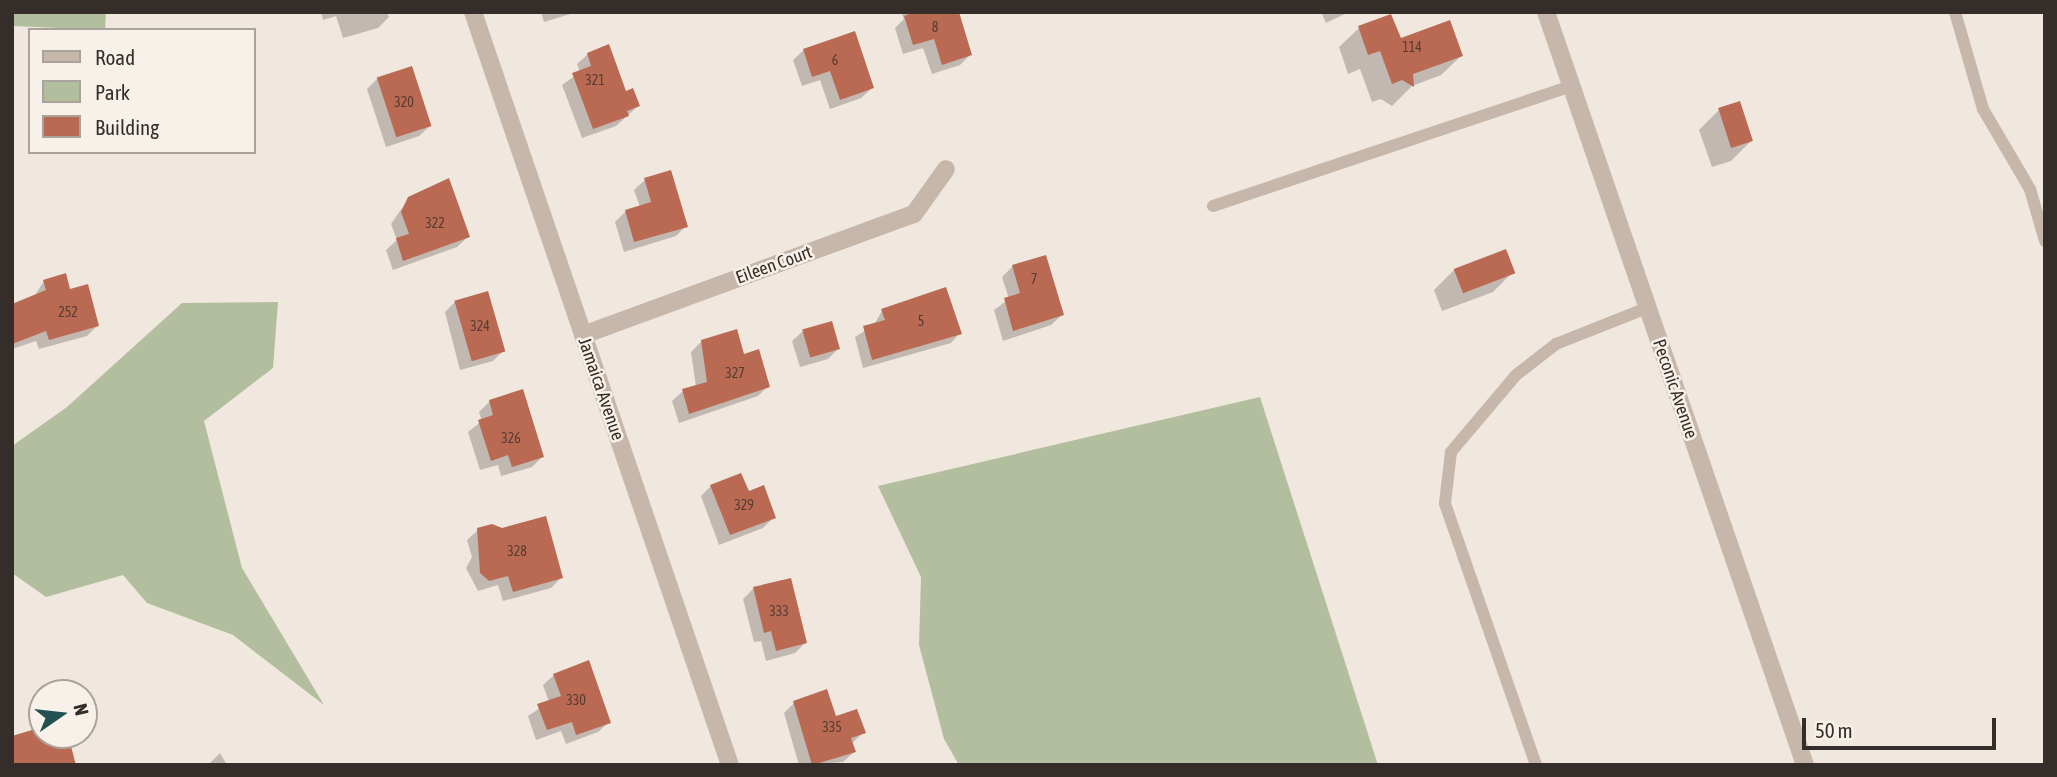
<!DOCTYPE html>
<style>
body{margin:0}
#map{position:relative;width:2057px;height:777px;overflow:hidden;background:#f0e7de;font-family:"Asap Condensed",sans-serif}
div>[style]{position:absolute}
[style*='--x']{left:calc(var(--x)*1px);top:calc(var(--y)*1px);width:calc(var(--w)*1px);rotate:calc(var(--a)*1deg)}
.green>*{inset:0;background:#b3be9f}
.shadow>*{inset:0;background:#0003}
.building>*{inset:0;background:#ba6a52;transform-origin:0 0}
.service>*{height:12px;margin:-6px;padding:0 6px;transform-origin:6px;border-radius:6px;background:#c7b7ab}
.minor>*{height:18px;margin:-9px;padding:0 9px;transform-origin:9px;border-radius:9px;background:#c7b7ab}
span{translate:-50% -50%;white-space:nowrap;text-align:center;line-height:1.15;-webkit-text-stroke:5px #f8f1ea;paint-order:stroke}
.number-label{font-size:14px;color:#563c33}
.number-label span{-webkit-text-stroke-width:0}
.street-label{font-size:18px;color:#352d29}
.frame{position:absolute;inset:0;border:14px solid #352d29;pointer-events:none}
.legend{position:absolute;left:28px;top:28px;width:228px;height:126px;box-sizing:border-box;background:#f8f1ea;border:2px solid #aaa39d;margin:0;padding:9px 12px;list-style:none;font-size:21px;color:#352d29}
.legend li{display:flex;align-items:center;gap:14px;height:35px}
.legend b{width:35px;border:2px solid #aaa39d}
.north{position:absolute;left:28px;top:679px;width:70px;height:70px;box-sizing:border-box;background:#f8f1ea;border:2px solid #aaa39d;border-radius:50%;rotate:76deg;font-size:19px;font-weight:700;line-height:28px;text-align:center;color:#352d29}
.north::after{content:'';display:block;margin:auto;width:24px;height:32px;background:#235053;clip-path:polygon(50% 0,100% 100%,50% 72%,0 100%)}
.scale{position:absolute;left:1802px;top:718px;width:194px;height:32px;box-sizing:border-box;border:4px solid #352d29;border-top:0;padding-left:9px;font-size:21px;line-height:24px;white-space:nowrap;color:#352d29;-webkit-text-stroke:5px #f8f1ea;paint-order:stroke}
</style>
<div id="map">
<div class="green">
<div style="clip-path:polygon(12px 12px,106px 12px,105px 30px,12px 26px)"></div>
<div style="clip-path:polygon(278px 302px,273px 368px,204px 421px,242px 568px,324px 705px,233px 635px,147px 603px,123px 575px,46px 597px,12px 573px,12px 446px,67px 407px,182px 303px)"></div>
<div style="clip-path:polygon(1260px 397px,1378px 765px,959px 765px,944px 739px,919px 645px,921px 577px,878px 486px)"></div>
</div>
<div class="shadow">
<div style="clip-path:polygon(321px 12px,387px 12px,389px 17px,378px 28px,343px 38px,336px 16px,323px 20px)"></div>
<div style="clip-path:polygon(541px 12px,577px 12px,544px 22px)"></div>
<div style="clip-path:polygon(901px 12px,957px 12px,970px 55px,960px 65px,932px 74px,923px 48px,903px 54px,895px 28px,904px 19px)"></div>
<div style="clip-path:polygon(1321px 12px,1349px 12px,1326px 23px)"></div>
<div style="clip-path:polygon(1359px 28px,1400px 41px,1461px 56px,1441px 75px,1412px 86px,1392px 106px,1381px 99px,1372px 102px,1360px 69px,1348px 74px,1339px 47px)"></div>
<div style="clip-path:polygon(804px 50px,872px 88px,861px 98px,830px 109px,820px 80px,802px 86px,793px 60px)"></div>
<div style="clip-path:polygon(588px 54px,638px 106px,616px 126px,582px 138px,562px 85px,580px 72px,577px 64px)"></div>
<div style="clip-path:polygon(378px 78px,430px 126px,419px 136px,386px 147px,367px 89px)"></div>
<div style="clip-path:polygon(1719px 110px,1751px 141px,1731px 161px,1712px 167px,1699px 130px)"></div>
<div style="clip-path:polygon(645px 180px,686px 226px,676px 236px,624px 252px,615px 222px,626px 211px,640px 207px,634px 190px)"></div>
<div style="clip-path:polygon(409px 198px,468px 237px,457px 247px,393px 270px,386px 250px,397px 240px,391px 224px)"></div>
<div style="clip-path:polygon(1505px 251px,1513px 272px,1493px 292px,1442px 311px,1434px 290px,1454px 270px)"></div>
<div style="clip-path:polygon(1013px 266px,1062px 315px,1051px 325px,1003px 341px,994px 310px,1009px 299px,1002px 277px)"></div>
<div style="clip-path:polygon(44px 281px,69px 291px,98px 325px,87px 336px,39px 349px,36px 341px,12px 349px,12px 305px,33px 298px)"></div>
<div style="clip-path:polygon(455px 302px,503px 351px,493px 361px,460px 370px,445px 312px)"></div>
<div style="clip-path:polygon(882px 311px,960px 333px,951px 343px,863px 368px,855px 337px,874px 325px)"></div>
<div style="clip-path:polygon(803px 331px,838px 349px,828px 359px,800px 367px,792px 341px)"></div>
<div style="clip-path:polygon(702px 341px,743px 356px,768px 386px,758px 396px,679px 423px,672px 401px,683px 391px,696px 387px,691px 352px)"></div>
<div style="clip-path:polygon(490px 401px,542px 457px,532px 467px,501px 476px,498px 465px,480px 470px,468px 432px,482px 421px,479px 412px)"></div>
<div style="clip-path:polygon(711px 486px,748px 493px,774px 517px,763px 528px,719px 545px,701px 496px)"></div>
<div style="clip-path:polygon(478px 530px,561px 578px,551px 588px,503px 601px,498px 585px,478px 591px,466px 568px,472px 557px,467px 540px)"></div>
<div style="clip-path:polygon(789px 580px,805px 643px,795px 653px,766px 661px,761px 641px,754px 642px,743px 599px,753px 589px)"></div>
<div style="clip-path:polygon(554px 675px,609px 722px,598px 732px,566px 744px,561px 731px,536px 740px,528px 716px,549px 702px,543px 685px)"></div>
<div style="clip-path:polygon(794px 703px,864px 732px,851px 744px,854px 752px,843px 762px,799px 765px,784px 713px)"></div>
<div style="clip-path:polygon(220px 753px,227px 765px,210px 765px,210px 763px)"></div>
</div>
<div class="building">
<div style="clip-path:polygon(916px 12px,959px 12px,972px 55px,942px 65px,934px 39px,913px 45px,904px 16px)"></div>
<div style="clip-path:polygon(1391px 14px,1401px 38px,1450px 20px,1463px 56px,1413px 74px,1414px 87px,1402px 80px,1392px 84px,1380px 51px,1368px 55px,1358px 26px)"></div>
<div style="clip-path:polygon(855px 31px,874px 88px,840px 100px,830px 71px,812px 77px,803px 49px)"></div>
<div style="clip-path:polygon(609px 44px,626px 91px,633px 88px,640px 106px,627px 111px,629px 116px,593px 129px,572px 73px,591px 66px,587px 53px)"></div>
<div style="left:412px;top:66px;width:63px;height:37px;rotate:72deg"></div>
<div style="left:1740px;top:101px;width:42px;height:23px;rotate:72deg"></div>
<div style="clip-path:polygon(671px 170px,688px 227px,634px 242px,625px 210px,651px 202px,644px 178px)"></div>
<div style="clip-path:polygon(449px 178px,470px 237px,403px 261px,396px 238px,409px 234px,401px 212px,408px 197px)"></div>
<div style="left:1506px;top:249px;width:26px;height:56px;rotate:69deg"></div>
<div style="clip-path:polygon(1046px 255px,1064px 315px,1013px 331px,1004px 298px,1020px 293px,1012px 265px)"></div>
<div style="clip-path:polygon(66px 273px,70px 289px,88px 284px,99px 326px,49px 340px,46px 331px,12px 344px,12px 304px,46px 290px,43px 280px)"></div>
<div style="clip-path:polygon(946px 287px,962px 334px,872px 360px,863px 326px,885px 320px,881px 309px)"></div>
<div style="left:488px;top:291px;width:63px;height:35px;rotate:74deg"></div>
<div style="left:832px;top:321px;width:29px;height:31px;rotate:74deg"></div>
<div style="clip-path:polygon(737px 329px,744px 354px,759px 349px,770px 387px,689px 414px,682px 389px,707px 382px,701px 340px)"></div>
<div style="clip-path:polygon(523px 389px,544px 457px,512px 467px,508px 455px,491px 461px,478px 420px,493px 415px,489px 400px)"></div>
<div style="clip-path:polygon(741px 473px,749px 491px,764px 485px,776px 518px,730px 535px,710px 485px)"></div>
<div style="clip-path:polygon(546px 516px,563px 578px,513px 592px,508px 576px,489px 581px,480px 573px,477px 528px,492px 524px,502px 528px)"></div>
<div style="clip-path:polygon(791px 578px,807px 643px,776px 651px,771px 631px,764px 633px,753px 587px)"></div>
<div style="clip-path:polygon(589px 660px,611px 723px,576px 735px,572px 722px,547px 730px,537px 704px,561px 696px,553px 674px)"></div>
<div style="clip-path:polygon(827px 689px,836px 716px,857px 709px,866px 733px,851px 738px,856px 752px,812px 765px,793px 701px)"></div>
<div style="clip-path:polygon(42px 727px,42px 735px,68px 735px,76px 765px,12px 765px,12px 736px)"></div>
</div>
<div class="service">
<div style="--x:1955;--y:12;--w:101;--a:73.9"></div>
<div style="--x:1983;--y:109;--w:93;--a:59.6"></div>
<div style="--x:2030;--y:189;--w:54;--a:73.9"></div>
<div style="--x:1213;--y:206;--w:378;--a:-18.5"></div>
<div style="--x:1536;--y:765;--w:277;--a:-109.2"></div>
<div style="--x:1445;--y:503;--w:51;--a:-83.3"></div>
<div style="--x:1451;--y:452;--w:101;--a:-49.8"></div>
<div style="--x:1516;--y:375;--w:51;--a:-37.8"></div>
<div style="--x:1556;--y:344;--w:98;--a:-21.6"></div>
</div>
<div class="minor">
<div style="--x:473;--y:12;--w:796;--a:71.16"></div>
<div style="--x:1546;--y:12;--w:796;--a:71.02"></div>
<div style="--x:583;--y:335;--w:352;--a:-20.1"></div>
<div style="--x:914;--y:214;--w:55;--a:-54.6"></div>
</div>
<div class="number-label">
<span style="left:935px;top:27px">8</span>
<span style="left:1412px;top:47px">114</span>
<span style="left:835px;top:60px">6</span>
<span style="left:595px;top:80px">321</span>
<span style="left:404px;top:102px">320</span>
<span style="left:435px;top:223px">322</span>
<span style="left:1034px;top:279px">7</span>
<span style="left:68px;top:312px">252</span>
<span style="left:921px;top:321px">5</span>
<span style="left:480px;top:326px">324</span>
<span style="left:735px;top:373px">327</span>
<span style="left:511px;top:438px">326</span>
<span style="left:744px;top:505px">329</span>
<span style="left:517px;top:551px">328</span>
<span style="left:779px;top:611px">333</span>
<span style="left:576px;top:700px">330</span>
<span style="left:832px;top:727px">335</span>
</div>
<div class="street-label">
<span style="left:774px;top:265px;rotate:-20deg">Eileen Court</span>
<span style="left:601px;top:389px;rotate:71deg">Jamaica Avenue</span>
<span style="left:1675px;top:389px;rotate:71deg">Peconic Avenue</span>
</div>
<div class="frame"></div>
<ul class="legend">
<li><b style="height:9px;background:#c7b7ab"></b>Road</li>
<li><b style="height:19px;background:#b3be9f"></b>Park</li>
<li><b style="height:19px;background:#ba6a52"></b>Building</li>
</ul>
<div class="north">N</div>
<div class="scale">50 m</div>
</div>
